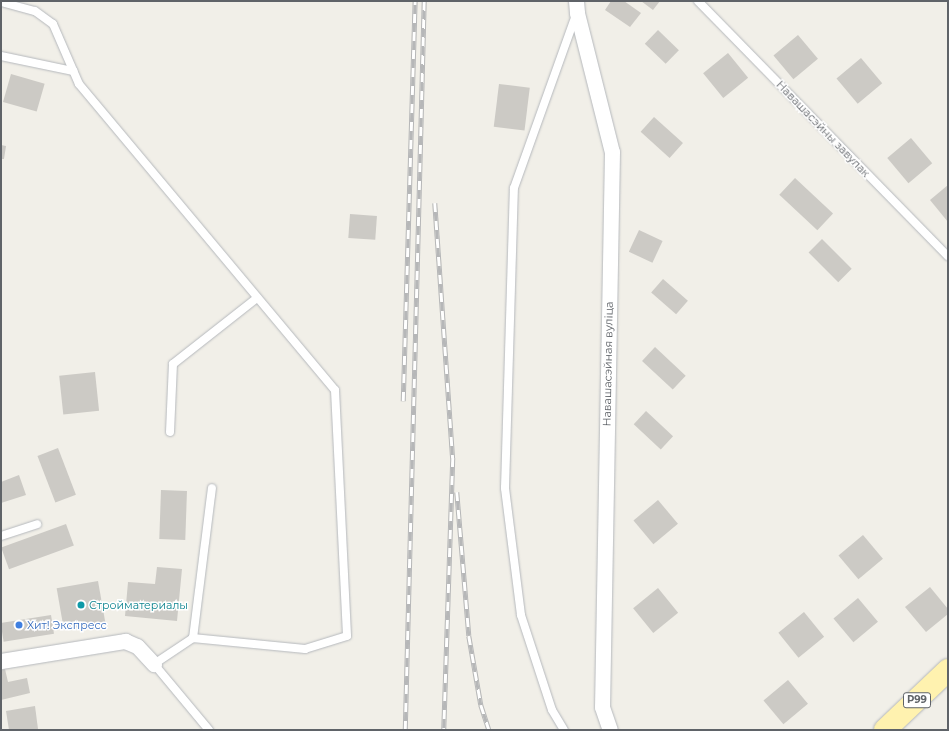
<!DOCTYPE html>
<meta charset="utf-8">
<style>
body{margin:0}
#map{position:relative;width:949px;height:731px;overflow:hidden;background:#f1efe8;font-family:Montserrat,sans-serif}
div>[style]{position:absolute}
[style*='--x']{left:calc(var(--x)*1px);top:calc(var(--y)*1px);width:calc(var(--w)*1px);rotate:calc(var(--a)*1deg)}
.building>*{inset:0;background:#cccac5;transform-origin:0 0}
.roads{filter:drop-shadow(0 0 1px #b5b8bc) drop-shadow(0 0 1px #b5b8bc)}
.service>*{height:8px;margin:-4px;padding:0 4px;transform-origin:4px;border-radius:4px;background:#fff}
.minor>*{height:15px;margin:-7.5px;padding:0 7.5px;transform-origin:7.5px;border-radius:7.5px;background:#fff}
.primary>*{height:22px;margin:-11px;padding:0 11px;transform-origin:11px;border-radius:11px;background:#fff2af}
.rail>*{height:4.5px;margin-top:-2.25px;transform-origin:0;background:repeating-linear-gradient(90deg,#fff 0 9px,#b6b7b8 0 18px);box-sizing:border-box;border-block:1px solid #b6b7b8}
.dots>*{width:11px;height:11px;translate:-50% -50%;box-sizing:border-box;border:2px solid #fff;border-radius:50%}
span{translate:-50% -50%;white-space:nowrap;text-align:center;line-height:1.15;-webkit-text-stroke:3px #fff;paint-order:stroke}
.shield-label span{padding:1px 3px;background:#fff;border:1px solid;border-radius:3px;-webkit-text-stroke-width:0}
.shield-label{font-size:10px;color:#5f6368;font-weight:700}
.street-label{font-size:11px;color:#5f6368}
.culture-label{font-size:11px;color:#0d838f}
.left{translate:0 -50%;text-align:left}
.shop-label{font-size:11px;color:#366cbe}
.frame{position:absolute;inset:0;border:2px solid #5f6368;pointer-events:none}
</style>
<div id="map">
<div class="building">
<div style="clip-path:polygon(611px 1px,624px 1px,641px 13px,630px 27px,605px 10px)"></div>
<div style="clip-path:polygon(641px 1px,660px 1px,653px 10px)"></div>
<div style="left:658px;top:30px;width:29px;height:19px;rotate:44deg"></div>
<div style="left:798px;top:35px;width:31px;height:32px;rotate:50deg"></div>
<div style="left:728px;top:53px;width:32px;height:32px;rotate:51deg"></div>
<div style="left:861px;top:58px;width:33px;height:32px;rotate:50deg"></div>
<div style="left:11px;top:74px;width:35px;height:29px;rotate:16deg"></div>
<div style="left:499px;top:84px;width:31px;height:43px;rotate:7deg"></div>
<div style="left:654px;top:117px;width:39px;height:20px;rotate:42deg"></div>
<div style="left:911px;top:138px;width:33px;height:31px;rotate:50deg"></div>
<div style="clip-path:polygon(1px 145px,6px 146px,4px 159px,1px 159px)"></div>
<div style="left:795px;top:178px;width:52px;height:23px;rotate:43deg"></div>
<div style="clip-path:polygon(948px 185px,948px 222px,930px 200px)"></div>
<div style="left:350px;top:214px;width:27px;height:24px;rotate:4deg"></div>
<div style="left:639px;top:230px;width:26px;height:24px;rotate:25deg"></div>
<div style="left:822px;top:239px;width:42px;height:19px;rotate:45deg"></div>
<div style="left:663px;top:279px;width:33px;height:18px;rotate:41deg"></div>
<div style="left:655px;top:347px;width:42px;height:19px;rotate:43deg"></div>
<div style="left:95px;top:372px;width:39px;height:36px;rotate:84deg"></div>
<div style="left:646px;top:411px;width:37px;height:18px;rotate:43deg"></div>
<div style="left:58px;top:448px;width:50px;height:22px;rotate:69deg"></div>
<div style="clip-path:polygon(19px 475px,26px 495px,1px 503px,1px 482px)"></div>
<div style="left:161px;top:490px;width:26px;height:49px;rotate:2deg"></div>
<div style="left:658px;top:500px;width:31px;height:32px;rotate:50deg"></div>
<div style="left:66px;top:524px;width:23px;height:69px;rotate:70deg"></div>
<div style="left:863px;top:535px;width:31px;height:32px;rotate:50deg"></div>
<div style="clip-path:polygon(157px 567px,182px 569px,177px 621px,125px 616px,128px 582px,155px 584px)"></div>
<div style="left:98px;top:581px;width:42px;height:42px;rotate:80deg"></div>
<div style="clip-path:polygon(930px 587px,948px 609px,948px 614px,926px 632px,905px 607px)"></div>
<div style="left:658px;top:588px;width:32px;height:32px;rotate:51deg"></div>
<div style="left:858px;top:598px;width:31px;height:32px;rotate:50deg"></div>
<div style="left:804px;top:612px;width:32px;height:33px;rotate:51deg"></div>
<div style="left:51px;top:615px;width:19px;height:51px;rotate:81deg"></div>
<div style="clip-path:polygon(5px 669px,8px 682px,27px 678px,30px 693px,1px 700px,1px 670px)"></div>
<div style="left:788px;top:680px;width:31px;height:32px;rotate:50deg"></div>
<div style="clip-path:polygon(35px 706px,38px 729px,9px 730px,6px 711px)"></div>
</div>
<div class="roads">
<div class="service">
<div style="--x:698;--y:1;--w:357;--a:45.6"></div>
<div style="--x:1;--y:2;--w:35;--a:15"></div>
<div style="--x:35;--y:11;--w:22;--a:36"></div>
<div style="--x:53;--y:24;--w:65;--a:66.6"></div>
<div style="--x:79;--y:84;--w:399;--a:50.1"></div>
<div style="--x:335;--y:390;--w:246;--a:87.2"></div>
<div style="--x:347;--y:636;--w:44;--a:162.8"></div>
<div style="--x:305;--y:649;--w:113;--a:-174.4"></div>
<div style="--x:193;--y:638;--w:47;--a:146.3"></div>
<div style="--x:154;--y:664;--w:86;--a:50.2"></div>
<div style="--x:1;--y:56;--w:74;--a:11.8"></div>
<div style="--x:170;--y:432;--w:68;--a:-87.5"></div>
<div style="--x:173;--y:364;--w:107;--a:-38.2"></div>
<div style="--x:1;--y:536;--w:38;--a:-18"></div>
<div style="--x:193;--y:638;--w:151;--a:-82.8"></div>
<div style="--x:564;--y:730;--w:23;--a:-121"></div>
<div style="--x:552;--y:710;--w:100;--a:-108.1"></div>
<div style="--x:521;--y:615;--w:128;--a:-97.2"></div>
<div style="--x:505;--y:488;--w:300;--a:-88.3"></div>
<div style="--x:514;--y:188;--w:184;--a:-70.3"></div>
</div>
<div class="minor">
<div style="--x:576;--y:1;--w:12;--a:85"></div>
<div style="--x:577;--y:13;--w:143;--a:75.9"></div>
<div style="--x:612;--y:152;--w:555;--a:91.03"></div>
<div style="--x:602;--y:707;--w:24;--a:71"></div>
<div style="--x:1;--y:661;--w:126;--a:-9.2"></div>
<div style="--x:125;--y:641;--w:13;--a:23"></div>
<div style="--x:137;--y:646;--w:25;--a:47"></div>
</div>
<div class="primary">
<div style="--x:885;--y:730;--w:87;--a:-43.6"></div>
</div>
</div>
<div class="rail">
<div style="--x:435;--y:203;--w:256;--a:86"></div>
<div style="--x:453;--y:458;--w:272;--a:91.9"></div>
<div style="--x:403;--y:401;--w:400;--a:-88.3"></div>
<div style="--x:457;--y:492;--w:144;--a:85.2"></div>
<div style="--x:469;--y:636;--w:70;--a:80.1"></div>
<div style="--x:481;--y:705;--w:26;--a:72"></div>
<div style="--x:405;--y:730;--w:729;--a:-88.51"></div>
</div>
<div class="dots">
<div style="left:81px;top:605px;background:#0f9aa8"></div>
<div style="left:19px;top:625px;background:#3f7fe0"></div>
</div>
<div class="shield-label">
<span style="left:917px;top:700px">Р99</span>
</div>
<div class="street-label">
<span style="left:823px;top:129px;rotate:46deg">Навашасэйны завулак</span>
<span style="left:608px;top:364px;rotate:-89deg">Навашасэйная вуліца</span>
</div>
<div class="culture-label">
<span class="left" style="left:89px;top:605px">Стройматериалы</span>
</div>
<div class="shop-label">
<span class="left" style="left:27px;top:625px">Хит! Экспресс</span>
</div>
<div class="frame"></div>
</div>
